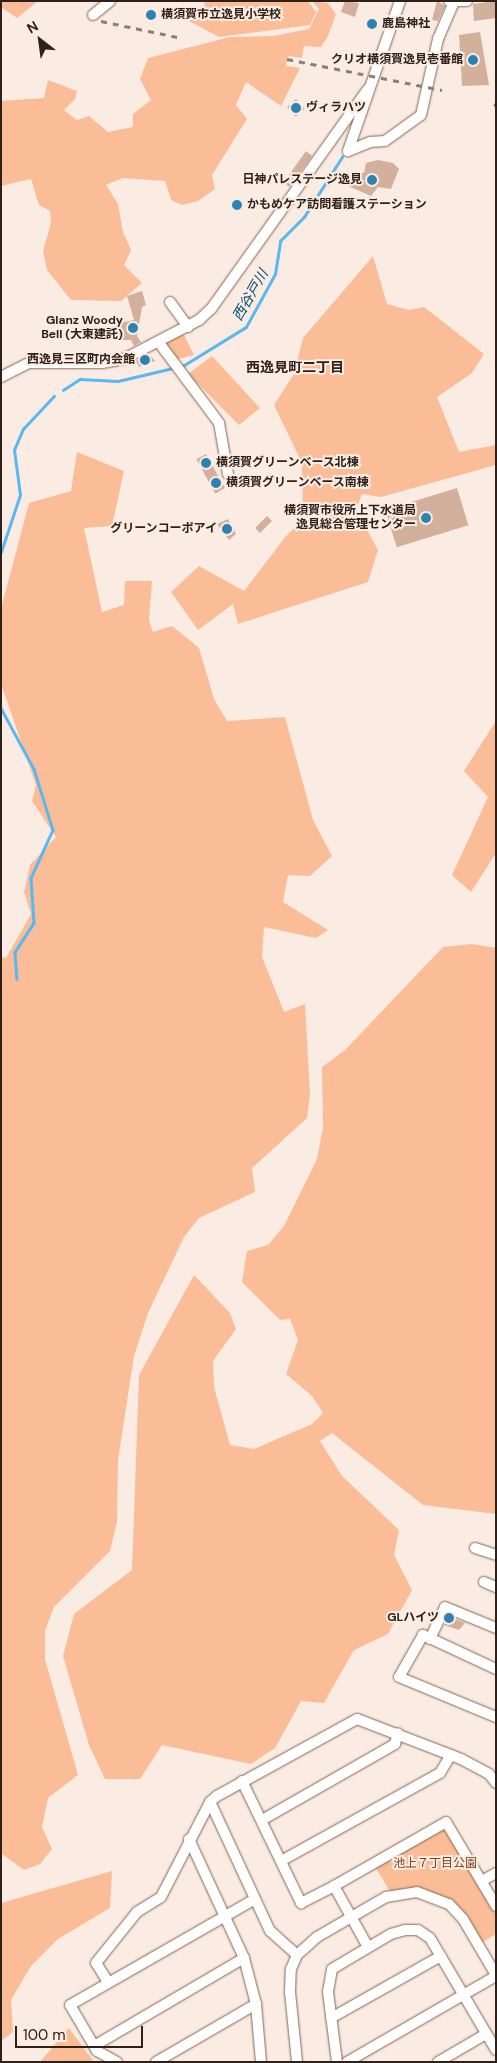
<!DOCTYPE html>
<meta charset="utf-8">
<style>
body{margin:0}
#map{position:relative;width:497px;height:2063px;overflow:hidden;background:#fbece3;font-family:"DM Sans","Noto Sans JP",sans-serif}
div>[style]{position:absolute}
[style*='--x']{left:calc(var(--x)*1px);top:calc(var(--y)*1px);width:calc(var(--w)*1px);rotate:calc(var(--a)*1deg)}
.green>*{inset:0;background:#fabd97}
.stream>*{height:2.5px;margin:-1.25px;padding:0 1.25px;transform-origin:1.25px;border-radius:1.25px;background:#59b8ef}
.building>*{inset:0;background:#d3b09c;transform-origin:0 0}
.roads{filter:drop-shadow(0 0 1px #846552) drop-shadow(0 0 1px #846552)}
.minor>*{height:10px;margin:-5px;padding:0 5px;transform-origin:5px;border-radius:5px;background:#fff}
.rail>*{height:2.5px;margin-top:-1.25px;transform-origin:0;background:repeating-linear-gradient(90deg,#8d7f76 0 6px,transparent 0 12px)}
.dots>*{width:14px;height:14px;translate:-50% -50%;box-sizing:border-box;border:2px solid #fbece3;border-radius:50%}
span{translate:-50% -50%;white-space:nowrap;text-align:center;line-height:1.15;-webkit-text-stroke:4px #fbece3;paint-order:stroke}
.poi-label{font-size:12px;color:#2e2119;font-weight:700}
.left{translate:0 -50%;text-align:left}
.right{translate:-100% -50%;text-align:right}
.park-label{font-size:12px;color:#78421d}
.water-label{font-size:14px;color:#005175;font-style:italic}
.neighbourhood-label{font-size:14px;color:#2e2119;font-weight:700}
.frame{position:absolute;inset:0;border:2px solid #2e2119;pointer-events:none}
.north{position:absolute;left:15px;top:15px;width:50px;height:50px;-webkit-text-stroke:4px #fbece3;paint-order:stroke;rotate:330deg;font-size:14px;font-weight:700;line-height:20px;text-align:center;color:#2e2119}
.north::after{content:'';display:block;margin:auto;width:18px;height:22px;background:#2e2119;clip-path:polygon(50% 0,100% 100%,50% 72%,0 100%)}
.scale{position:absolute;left:15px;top:2026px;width:128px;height:22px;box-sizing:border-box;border:2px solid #2e2119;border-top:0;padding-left:6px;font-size:15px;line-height:18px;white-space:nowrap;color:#2e2119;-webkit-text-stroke:4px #fbece3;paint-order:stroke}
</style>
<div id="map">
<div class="green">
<div style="clip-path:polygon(1px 1px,38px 1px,17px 18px,1px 7px)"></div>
<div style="clip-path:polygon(205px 1px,308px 1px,316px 12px,310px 25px,219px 37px,189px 21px,204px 8px)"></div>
<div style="clip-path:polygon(312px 1px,328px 3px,336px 14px,328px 36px,321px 47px,304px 46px,302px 58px,288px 56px,286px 66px,300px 68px,281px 106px,246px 82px,236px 105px,247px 119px,212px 175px,215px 189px,198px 201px,182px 205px,171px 200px,165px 181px,123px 178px,106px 185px,118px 204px,123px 232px,131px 250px,124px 265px,142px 283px,121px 301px,71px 300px,47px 270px,43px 251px,51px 223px,50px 211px,39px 205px,31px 179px,1px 186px,1px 101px,44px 98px,48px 80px,77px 91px,75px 99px,64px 110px,77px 120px,89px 116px,108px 132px,133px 127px,133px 114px,151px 100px,140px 79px,148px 58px,230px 37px,274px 36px,309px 29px,319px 9px)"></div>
<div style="clip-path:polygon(373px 256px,387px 304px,409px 310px,424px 307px,484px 354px,472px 373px,437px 397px,459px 452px,496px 445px,496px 465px,381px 497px,362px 494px,356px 510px,378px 550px,368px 582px,238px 624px,233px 604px,198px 630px,171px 592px,199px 566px,244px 591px,286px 536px,303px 520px,302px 463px,274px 405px,294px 374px,303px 338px)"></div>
<div style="clip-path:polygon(183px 333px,194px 355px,174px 360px,163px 344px)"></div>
<div style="clip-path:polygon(212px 356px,260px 408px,239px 425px,188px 374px)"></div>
<div style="clip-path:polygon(77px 452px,124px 471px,112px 526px,84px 528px,102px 612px,124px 605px,125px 581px,152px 581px,149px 620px,153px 632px,172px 626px,199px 648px,214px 699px,227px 721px,285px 717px,313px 820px,332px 856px,310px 876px,288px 875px,283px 902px,328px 930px,316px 938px,264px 927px,262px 957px,284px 1012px,305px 1004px,310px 1094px,307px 1118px,252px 1168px,255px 1192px,199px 1218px,184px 1237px,148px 1313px,134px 1356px,118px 1460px,117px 1522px,110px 1551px,54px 1607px,45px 1631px,45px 1659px,78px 1775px,48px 1798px,42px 1827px,52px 1849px,40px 1864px,24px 1870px,1px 1853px,1px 957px,6px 958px,31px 914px,24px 892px,30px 865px,56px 837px,32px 801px,36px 785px,1px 684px,1px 609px,29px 503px,71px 491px)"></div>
<div style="clip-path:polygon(496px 721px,496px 853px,471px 892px,452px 875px,488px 797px,464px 771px)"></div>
<div style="clip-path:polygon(472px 944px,496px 948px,496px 1514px,423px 1505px,332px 1433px,320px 1441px,342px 1476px,399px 1530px,394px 1555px,412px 1590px,388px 1634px,354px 1650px,324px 1703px,301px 1701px,275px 1748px,251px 1764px,162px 1745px,140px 1779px,105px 1779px,89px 1745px,63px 1656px,74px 1614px,132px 1570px,139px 1375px,194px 1275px,230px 1313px,236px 1329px,213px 1361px,214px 1387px,230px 1445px,254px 1449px,312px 1424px,323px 1413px,312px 1396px,286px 1374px,298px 1340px,290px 1319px,280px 1320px,242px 1282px,247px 1251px,268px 1245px,284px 1226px,317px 1159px,323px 1127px,322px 1067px,345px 1050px,443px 947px)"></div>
<div style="clip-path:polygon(446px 1822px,496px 1906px,496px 1934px,478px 1945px,463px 1919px,432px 1895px,392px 1895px,373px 1863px)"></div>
<div style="clip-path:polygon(112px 1871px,110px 1908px,58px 1939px,31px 1966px,11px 2000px,13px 2032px,1px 2041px,1px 1903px)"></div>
<div style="clip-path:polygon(69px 2028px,94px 2062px,40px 2062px)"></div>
</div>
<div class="stream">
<div style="--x:181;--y:367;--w:76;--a:-31.6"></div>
<div style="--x:246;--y:327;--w:60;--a:-61.3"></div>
<div style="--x:275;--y:274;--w:33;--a:-81"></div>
<div style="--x:280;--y:241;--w:34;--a:-45"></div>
<div style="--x:304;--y:217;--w:71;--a:-57.7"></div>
<div style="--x:63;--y:390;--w:20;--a:-33"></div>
<div style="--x:80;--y:379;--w:38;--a:3"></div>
<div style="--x:118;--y:381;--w:57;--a:-13.3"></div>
<div style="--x:1;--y:552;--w:60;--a:-71.6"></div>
<div style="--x:20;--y:495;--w:45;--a:-97.6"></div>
<div style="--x:14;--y:450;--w:23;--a:-67"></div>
<div style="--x:23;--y:429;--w:45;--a:-46.8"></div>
<div style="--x:1;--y:708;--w:69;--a:61.6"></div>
<div style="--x:34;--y:769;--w:64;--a:72.7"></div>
<div style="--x:53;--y:830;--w:53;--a:114.6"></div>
<div style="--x:31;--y:878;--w:45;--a:86.2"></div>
<div style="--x:34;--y:923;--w:35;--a:123"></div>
<div style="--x:15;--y:952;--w:27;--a:86"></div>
</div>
<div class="building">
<div style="clip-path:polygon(345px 1px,359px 3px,355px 17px,341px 12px)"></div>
<div style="clip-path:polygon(437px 1px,445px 6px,438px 21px,432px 20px)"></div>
<div style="clip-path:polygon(496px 1px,496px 18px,474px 21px,473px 4px)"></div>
<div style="clip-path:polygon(480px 32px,489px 85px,462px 86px,459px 35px)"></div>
<div style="left:296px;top:99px;width:13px;height:12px;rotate:48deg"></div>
<div style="clip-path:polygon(306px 151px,312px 156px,289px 187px,284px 182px)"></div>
<div style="clip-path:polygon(378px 160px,393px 163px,399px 169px,391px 189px,378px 187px,371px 196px,348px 186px,352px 172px,364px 173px,366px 163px)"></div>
<div style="clip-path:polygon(142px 291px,146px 305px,142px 307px,137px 336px,141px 342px,134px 346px,131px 340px,116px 340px,115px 324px,134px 320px,127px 296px)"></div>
<div style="clip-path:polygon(149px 354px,155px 361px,139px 367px,136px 361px)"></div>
<div style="left:206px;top:454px;width:39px;height:11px;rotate:61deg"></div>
<div style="left:457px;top:488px;width:39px;height:75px;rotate:73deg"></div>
<div style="left:267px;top:516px;width:7px;height:17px;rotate:45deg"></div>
<div style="clip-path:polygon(228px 519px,236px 534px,229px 540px,217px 524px)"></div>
<div style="clip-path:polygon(448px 1616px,465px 1623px,459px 1630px,444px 1625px)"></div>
</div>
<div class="roads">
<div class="minor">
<div style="--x:400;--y:1;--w:159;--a:109.1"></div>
<div style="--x:348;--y:151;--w:24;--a:-22"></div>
<div style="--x:370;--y:142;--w:15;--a:-4"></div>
<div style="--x:385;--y:141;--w:44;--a:-35.8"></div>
<div style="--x:421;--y:115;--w:78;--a:-77.4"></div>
<div style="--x:438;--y:39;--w:40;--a:-66.6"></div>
<div style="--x:449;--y:1;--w:18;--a:0"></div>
<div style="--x:93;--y:15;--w:22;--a:-39"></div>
<div style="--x:170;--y:302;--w:31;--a:54"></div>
<div style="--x:160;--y:344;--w:99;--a:53.2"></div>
<div style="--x:219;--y:423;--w:52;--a:80"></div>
<div style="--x:1;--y:377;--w:31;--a:-27"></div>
<div style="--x:29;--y:363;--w:73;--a:0"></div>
<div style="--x:102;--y:363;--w:22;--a:-10"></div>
<div style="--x:124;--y:359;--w:85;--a:-27.5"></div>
<div style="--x:199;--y:320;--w:16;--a:-43"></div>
<div style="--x:211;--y:309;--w:270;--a:-54.5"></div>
<div style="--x:475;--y:1548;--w:22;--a:18"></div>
<div style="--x:484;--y:1582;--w:13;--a:23"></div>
<div style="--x:430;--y:1639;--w:35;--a:-65"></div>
<div style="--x:445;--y:1607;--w:55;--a:22.4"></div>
<div style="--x:496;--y:1669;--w:81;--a:-155"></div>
<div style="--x:423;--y:1635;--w:48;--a:119.7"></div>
<div style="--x:399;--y:1677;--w:105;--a:22.4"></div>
<div style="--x:242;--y:1781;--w:136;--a:64.2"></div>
<div style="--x:301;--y:1903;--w:37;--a:-27"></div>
<div style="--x:262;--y:1820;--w:153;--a:-29.7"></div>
<div style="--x:395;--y:1744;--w:11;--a:-75"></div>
<div style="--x:189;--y:1839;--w:131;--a:65.2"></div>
<div style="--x:244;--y:1958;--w:48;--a:75.4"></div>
<div style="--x:256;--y:2004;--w:58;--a:85.1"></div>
<div style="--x:281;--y:1861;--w:182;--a:-29"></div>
<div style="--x:440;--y:1773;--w:21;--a:-59"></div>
<div style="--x:482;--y:1881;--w:16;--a:-30"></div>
<div style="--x:368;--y:1947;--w:70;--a:-119.1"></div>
<div style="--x:334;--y:1886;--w:129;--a:-29.7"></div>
<div style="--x:446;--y:1822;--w:98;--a:59.2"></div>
<div style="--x:297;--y:1955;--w:36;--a:-138"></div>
<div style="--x:270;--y:1931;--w:142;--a:-114.9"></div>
<div style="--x:210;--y:1802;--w:9;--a:-41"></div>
<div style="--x:217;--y:1796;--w:160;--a:-28.8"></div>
<div style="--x:357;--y:1719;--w:111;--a:21"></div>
<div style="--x:461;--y:1759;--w:32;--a:28"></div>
<div style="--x:489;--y:1774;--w:11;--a:52"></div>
<div style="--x:108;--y:1982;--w:22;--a:-122"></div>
<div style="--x:96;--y:1963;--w:65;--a:-51.2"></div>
<div style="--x:137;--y:1912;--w:28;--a:-32"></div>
<div style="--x:161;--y:1897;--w:107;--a:-62.7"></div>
<div style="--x:331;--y:2018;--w:126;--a:-29.4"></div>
<div style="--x:94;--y:2046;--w:174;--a:-30.4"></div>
<div style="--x:117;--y:2062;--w:23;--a:-151"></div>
<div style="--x:97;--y:2051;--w:53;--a:-120.4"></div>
<div style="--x:70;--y:2005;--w:213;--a:-29.8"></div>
<div style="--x:156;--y:2062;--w:116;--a:-30.1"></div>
<div style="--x:297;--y:2062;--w:70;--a:-95.7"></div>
<div style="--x:290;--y:1992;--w:23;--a:-88"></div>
<div style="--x:291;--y:1969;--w:15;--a:-67"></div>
<div style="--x:297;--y:1955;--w:27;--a:-42"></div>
<div style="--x:317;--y:1937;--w:80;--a:-30.1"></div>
<div style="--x:386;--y:1897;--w:31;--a:-9"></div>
<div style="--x:417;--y:1892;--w:34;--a:21"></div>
<div style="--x:449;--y:1904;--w:21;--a:47"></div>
<div style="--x:463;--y:1919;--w:65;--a:59.5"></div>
<div style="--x:337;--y:2062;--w:71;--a:-97.3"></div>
<div style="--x:328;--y:1992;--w:23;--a:-80"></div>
<div style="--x:332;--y:1969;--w:69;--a:-30.7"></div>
<div style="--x:391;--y:1934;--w:15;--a:-16"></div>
<div style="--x:405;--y:1930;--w:13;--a:0"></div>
<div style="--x:418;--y:1930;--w:14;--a:34"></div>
<div style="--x:430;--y:1938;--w:130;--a:59.5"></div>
<div style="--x:347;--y:2062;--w:172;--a:-30"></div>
<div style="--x:438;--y:2062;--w:56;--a:-30.3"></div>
</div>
</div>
<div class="rail">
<div style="--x:101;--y:21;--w:78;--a:11.9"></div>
<div style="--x:287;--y:59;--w:158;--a:11.3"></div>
<div style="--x:494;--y:104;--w:2;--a:27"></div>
</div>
<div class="dots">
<div style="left:151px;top:15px;background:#2c83b2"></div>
<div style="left:372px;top:24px;background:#2c83b2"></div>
<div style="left:473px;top:60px;background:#2c83b2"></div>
<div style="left:296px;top:108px;background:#2c83b2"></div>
<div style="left:372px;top:180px;background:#2c83b2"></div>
<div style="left:237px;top:205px;background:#2c83b2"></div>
<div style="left:133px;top:328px;background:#2c83b2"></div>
<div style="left:145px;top:360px;background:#2c83b2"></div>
<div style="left:206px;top:463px;background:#2c83b2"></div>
<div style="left:216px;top:483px;background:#2c83b2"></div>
<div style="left:426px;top:518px;background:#2c83b2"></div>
<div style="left:227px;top:529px;background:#2c83b2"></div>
<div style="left:449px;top:1618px;background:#2c83b2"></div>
</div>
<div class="poi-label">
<span class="left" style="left:161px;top:15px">横須賀市立逸見小学校</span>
<span class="left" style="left:382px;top:24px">鹿島神社</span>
<span class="right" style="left:463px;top:60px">クリオ横須賀逸見壱番館</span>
<span class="left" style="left:306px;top:108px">ヴィラハツ</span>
<span class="right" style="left:362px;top:180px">日神パレステージ逸見</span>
<span class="left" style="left:247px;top:205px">かもめケア訪問看護ステーション</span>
<span class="right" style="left:123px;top:328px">Glanz Woody<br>Bell (大東建託)</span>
<span class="right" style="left:135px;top:360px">西逸見三区町内会館</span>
<span class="left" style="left:216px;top:463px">横須賀グリーンベース北棟</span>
<span class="left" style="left:226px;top:483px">横須賀グリーンベース南棟</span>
<span class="right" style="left:416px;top:518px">横須賀市役所上下水道局<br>逸見総合管理センター</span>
<span class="right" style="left:217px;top:529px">グリーンコーポアイ</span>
<span class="right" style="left:439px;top:1618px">GLハイツ</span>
</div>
<div class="park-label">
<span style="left:435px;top:1864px">池上７丁目公園</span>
</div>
<div class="water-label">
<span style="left:250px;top:295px;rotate:-60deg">西谷戸川</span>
</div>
<div class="neighbourhood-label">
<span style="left:295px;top:367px">西逸見町二丁目</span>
</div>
<div class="frame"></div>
<div class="north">N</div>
<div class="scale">100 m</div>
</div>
